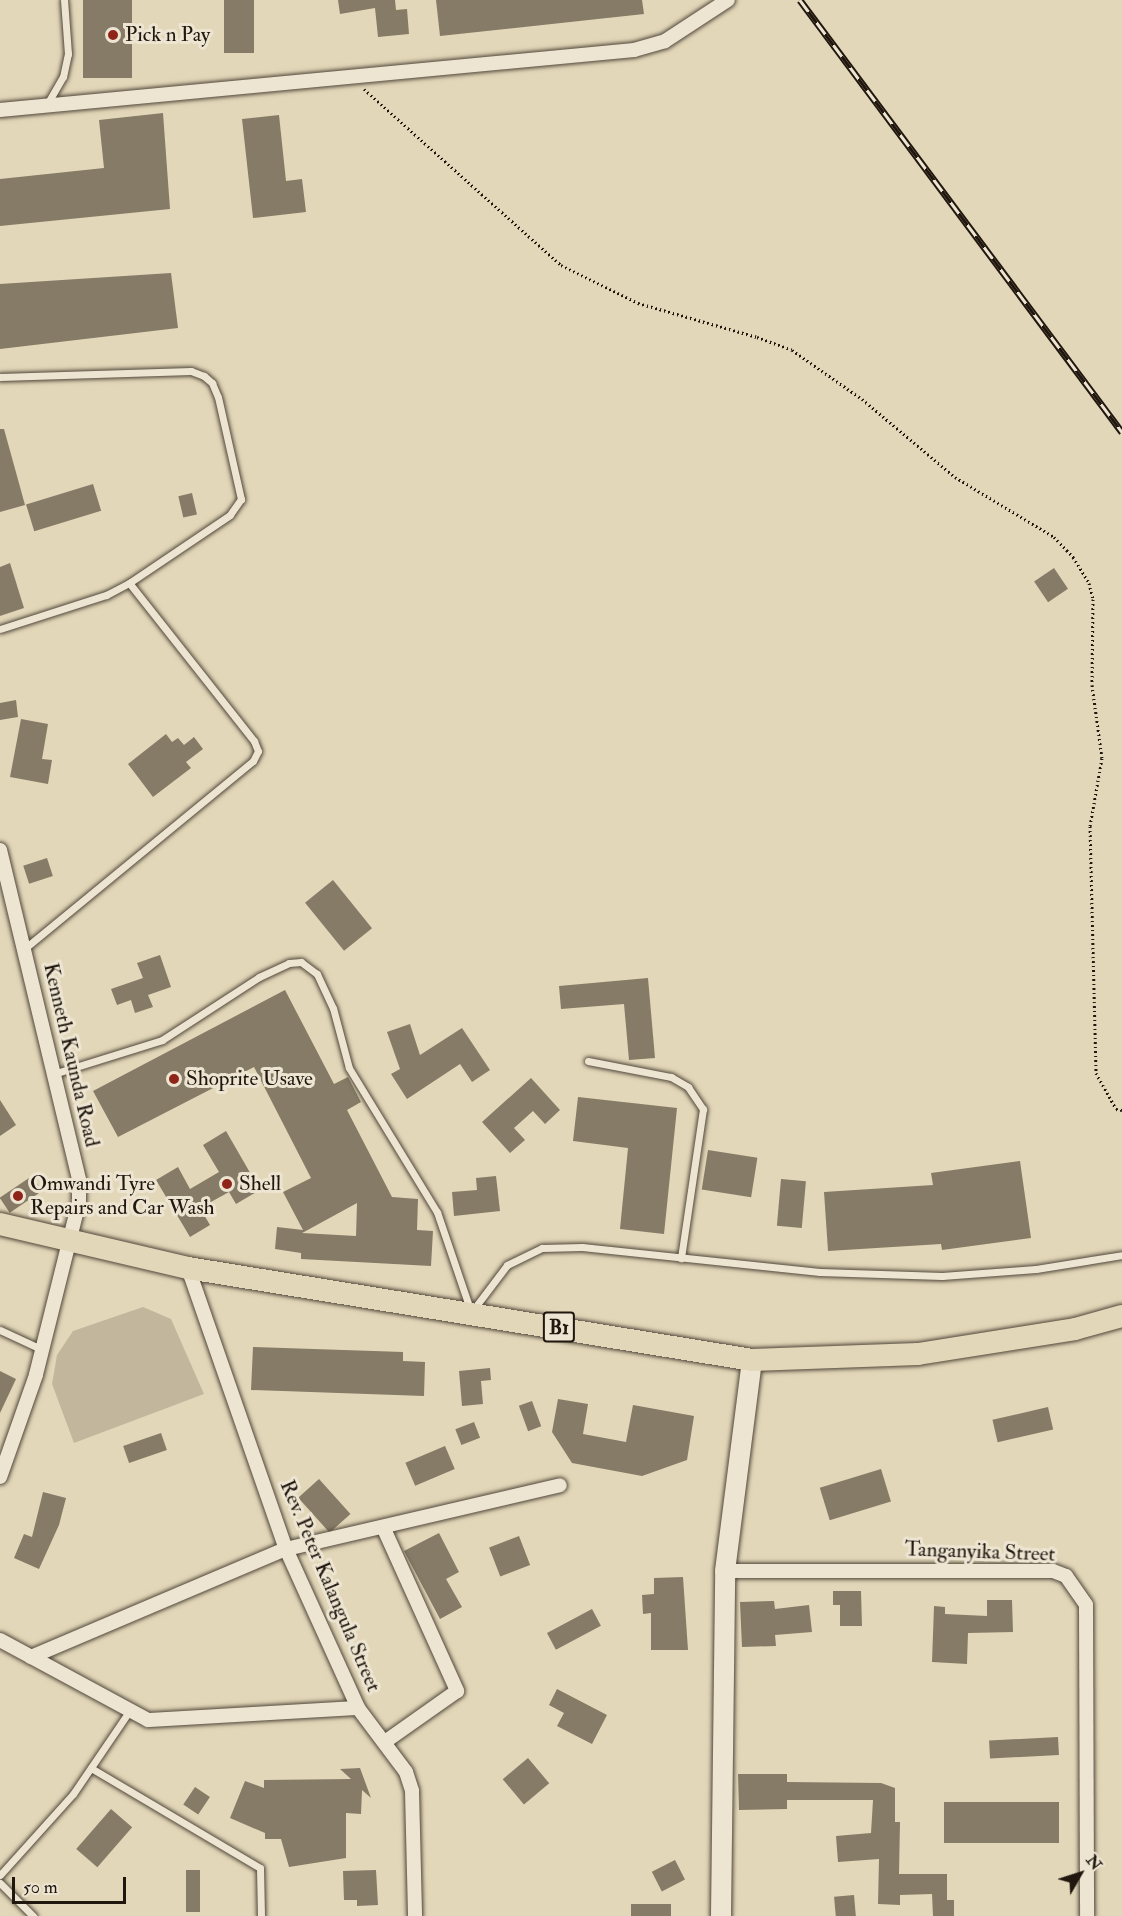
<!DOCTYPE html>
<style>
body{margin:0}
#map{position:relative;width:1122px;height:1916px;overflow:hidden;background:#e3d7b9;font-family:"IM FELL Double Pica",serif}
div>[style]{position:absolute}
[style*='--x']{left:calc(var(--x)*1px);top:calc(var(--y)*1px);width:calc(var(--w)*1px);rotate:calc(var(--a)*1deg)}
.green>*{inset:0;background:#c2b69c}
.building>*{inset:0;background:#857b67;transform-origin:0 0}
.path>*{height:3px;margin-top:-1.5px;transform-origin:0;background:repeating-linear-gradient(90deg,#20170f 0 1.5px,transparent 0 4.5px)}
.roads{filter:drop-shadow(0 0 2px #51473a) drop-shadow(0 0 2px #51473a)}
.lane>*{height:7px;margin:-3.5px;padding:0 3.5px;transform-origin:3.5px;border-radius:3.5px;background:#ede5d2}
.street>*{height:14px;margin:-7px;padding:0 7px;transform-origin:7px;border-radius:7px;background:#ede5d2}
.secondary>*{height:20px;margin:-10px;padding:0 10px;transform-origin:10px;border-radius:10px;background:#ede5d2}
.primary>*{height:22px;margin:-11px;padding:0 11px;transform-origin:11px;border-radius:11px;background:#e3d7b9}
.rail>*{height:7px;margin-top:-3.5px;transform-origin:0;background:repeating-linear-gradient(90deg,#ede5d2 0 14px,#20170f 0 28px);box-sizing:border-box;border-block:2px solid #20170f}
.dots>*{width:16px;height:16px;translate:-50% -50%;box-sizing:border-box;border:3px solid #ede5d2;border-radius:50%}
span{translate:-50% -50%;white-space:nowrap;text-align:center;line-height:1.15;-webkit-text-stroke:6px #ede5d2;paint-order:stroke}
.shield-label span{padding:2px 4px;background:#ede5d2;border:2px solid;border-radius:4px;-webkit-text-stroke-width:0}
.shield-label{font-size:20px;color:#20170f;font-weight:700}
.poi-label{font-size:21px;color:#20170f}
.left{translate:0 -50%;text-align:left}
.street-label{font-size:21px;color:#20170f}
.north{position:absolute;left:1050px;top:1844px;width:60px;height:60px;-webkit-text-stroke:4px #ede5d2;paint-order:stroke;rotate:51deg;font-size:16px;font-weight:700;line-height:24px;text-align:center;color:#20170f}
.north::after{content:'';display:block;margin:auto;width:21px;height:27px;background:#20170f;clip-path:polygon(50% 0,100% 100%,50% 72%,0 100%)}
.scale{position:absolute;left:12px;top:1877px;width:114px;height:27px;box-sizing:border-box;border:3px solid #20170f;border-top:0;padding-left:8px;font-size:18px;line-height:21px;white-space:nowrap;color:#20170f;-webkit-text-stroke:4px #ede5d2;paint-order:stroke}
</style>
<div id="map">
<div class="green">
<div style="clip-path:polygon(143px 1307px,171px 1319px,204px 1394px,74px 1443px,52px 1384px,57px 1355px,73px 1331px)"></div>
</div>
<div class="building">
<div style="left:83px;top:0;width:49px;height:78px"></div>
<div style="left:224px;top:0;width:30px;height:53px"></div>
<div style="clip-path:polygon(338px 0,395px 0,396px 10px,407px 9px,409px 34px,378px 37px,375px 8px,340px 14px)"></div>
<div style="clip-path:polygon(436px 0,642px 0,644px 14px,440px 36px)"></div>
<div style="clip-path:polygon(163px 113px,170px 209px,0 226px,0 179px,104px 168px,99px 120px)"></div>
<div style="clip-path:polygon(279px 115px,286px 181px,302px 179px,306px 212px,253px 218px,242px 119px)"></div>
<div style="clip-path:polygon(171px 273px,178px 328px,0 349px,0 284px)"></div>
<div style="clip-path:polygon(0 429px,4px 429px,25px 505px,0 512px)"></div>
<div style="left:93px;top:484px;width:28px;height:70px;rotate:73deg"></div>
<div style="left:192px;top:493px;width:22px;height:14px;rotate:77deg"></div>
<div style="clip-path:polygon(10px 563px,24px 608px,0 616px,0 567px)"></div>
<div style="left:1054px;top:568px;width:25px;height:24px;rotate:56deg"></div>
<div style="clip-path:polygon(16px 700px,18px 717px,0 720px,0 703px)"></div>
<div style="clip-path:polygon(21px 719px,48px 724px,42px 759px,52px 760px,48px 784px,10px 777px)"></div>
<div style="clip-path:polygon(166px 734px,172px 742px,178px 738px,184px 745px,194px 737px,203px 749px,186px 762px,191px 768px,153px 797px,128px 764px)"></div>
<div style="left:47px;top:858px;width:19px;height:25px;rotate:72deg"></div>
<div style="left:333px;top:880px;width:62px;height:36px;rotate:51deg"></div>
<div style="clip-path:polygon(160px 955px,171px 987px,148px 995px,153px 1007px,135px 1013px,131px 1000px,117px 1005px,111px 989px,143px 978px,137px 963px)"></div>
<div style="clip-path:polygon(648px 978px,655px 1058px,629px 1060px,624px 1004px,561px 1009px,559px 986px)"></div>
<div style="clip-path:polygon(evenodd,285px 990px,334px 1084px,348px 1077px,361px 1102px,347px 1110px,392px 1197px,418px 1199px,417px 1230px,433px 1231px,431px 1266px,301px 1259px,301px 1253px,275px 1249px,277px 1227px,303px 1230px,283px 1192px,311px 1178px,254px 1067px,118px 1137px,93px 1091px,285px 990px,357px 1203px,356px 1236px,302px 1233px,304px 1232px,357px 1203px)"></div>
<div style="clip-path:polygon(410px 1024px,420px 1055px,462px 1028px,490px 1070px,472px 1082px,460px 1064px,407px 1099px,391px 1074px,400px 1069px,387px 1032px)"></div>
<div style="clip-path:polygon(531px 1078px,560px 1110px,545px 1124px,533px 1111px,514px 1128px,525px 1140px,510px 1153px,482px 1122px)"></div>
<div style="clip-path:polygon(578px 1097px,677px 1108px,664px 1234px,620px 1229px,628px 1148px,573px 1141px)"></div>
<div style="clip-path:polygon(0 1100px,16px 1125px,0 1136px)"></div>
<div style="clip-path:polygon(226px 1131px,260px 1190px,236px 1204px,229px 1192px,200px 1208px,210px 1225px,190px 1237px,156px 1180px,178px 1167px,190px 1189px,219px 1172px,203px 1145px)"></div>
<div style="left:708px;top:1150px;width:50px;height:40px;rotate:9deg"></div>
<div style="clip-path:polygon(1020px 1161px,1031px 1238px,942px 1250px,941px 1244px,828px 1251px,824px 1192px,933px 1185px,931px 1173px)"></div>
<div style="left:32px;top:1176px;width:18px;height:39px;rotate:56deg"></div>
<div style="clip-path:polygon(496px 1176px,500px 1211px,454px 1216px,452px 1192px,477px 1190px,476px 1178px)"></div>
<div style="left:781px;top:1179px;width:25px;height:47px;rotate:5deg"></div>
<div style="clip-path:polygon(253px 1347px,403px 1352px,403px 1361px,425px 1362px,424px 1396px,251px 1390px)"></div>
<div style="clip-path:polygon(490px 1368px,491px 1380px,481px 1381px,483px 1404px,462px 1406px,459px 1371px)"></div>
<div style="clip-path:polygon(0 1371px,16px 1379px,0 1413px)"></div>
<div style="clip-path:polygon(558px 1399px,588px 1404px,583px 1434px,626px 1442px,633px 1405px,694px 1416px,687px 1460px,642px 1476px,572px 1463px,552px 1432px)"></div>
<div style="left:532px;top:1401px;width:27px;height:14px;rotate:70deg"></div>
<div style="left:1048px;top:1407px;width:23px;height:57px;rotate:77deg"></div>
<div style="left:474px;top:1422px;width:17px;height:20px;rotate:69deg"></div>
<div style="left:161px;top:1433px;width:18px;height:40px;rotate:71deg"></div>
<div style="left:445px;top:1446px;width:25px;height:43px;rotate:67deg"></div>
<div style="left:881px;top:1469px;width:34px;height:64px;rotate:73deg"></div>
<div style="left:319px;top:1479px;width:47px;height:28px;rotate:48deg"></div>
<div style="clip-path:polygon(43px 1492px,66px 1498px,59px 1525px,39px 1569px,14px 1558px,24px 1534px,32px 1537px)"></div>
<div style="clip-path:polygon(439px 1533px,459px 1572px,446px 1579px,462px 1607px,440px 1619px,404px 1551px)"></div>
<div style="left:519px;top:1536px;width:31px;height:32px;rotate:69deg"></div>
<div style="clip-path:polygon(683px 1577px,688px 1650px,651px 1650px,651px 1613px,643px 1614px,642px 1595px,654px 1594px,654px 1578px)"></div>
<div style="clip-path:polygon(833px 1591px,861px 1591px,862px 1626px,840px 1626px,840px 1605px,833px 1605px)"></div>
<div style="clip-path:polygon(987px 1600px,1012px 1600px,1013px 1632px,968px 1633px,967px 1664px,932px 1662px,934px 1606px,945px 1607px,945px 1614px,987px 1616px)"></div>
<div style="clip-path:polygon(774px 1601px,775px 1609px,809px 1605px,812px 1632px,775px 1635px,776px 1646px,742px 1647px,740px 1602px)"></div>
<div style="left:592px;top:1609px;width:19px;height:51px;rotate:62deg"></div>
<div style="clip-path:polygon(557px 1689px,607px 1715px,592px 1744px,557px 1726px,564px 1713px,549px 1705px)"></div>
<div style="left:1058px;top:1737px;width:18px;height:69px;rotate:87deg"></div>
<div style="left:528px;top:1758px;width:33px;height:33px;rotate:50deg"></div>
<div style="clip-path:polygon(360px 1768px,371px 1798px,362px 1790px,361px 1814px,346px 1813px,346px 1858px,289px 1867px,281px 1839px,265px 1839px,265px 1833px,230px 1818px,245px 1781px,264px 1788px,264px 1780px,351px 1779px,340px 1769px)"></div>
<div style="clip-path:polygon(738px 1774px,787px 1774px,787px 1782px,881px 1783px,895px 1788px,895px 1822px,900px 1822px,899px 1874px,947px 1874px,947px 1900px,954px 1900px,954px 1916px,933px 1916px,932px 1894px,900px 1895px,900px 1905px,878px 1904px,879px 1859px,838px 1862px,836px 1836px,871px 1833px,873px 1800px,787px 1800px,787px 1809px,739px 1810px)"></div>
<div style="left:195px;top:1787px;width:18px;height:21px;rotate:34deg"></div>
<div style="left:944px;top:1802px;width:115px;height:41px"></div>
<div style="left:111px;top:1809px;width:28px;height:53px;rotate:41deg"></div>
<div style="left:675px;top:1860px;width:22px;height:26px;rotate:63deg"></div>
<div style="left:186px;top:1870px;width:14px;height:42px"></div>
<div style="clip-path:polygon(376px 1870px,378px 1905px,357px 1906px,357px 1900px,344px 1900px,343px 1871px)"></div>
<div style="left:854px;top:1895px;width:21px;height:20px;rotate:85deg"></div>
<div style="left:671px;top:1904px;width:12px;height:40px;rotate:90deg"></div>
</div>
<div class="path">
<div style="--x:364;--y:89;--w:264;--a:41.8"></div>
<div style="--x:561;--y:265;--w:86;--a:26.3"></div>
<div style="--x:638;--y:303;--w:124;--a:15.9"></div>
<div style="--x:757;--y:337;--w:37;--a:20"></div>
<div style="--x:792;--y:350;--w:85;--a:35"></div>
<div style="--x:862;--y:399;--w:121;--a:40"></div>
<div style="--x:955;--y:477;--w:116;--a:31.2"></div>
<div style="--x:1054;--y:537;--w:28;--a:46"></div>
<div style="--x:1073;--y:557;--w:31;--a:58"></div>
<div style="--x:1089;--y:583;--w:16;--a:76"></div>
<div style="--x:1093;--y:599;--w:86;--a:90.7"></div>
<div style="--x:1092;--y:685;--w:74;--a:82.2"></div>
<div style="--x:1102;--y:758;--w:69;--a:100"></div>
<div style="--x:1090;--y:826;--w:247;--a:88.6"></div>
<div style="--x:1096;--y:1073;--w:41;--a:60.9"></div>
<div style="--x:1116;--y:1109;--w:6;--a:9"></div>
</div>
<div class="roads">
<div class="lane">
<div style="--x:46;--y:106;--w:34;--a:-60"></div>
<div style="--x:63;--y:77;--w:24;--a:-78"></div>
<div style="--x:68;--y:54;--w:54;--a:-94.2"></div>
<div style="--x:0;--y:377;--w:191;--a:-1.8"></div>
<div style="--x:191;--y:371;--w:14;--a:21"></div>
<div style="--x:204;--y:376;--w:11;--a:41"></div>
<div style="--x:212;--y:383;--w:15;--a:67"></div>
<div style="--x:218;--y:397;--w:105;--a:77.3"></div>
<div style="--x:241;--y:499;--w:19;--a:125"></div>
<div style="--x:230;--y:515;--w:122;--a:146"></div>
<div style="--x:129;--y:583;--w:26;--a:152"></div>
<div style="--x:106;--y:595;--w:111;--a:162.2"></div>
<div style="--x:24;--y:949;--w:296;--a:-39.4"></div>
<div style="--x:253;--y:761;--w:11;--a:-63"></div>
<div style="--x:258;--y:751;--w:11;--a:-112"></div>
<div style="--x:254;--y:741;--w:201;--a:-128.3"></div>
<div style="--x:588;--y:1061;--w:85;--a:10.9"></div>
<div style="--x:671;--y:1077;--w:20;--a:30"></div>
<div style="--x:688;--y:1087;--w:27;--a:56"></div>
<div style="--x:703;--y:1109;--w:151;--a:98.4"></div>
<div style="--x:53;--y:1074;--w:114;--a:-17.3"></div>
<div style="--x:162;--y:1040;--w:116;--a:-33"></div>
<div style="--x:259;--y:977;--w:33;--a:-25"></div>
<div style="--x:289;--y:963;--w:12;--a:-5"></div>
<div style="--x:301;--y:962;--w:20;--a:37"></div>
<div style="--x:317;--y:974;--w:38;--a:65"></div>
<div style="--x:333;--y:1008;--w:62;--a:75.1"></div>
<div style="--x:349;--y:1068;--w:169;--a:58.6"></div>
<div style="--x:437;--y:1212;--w:102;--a:71.2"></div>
<div style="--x:473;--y:1310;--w:56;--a:-52.9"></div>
<div style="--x:507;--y:1265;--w:39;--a:-26"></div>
<div style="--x:542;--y:1248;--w:40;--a:-1.4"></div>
<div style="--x:582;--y:1247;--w:239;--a:6"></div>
<div style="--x:820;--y:1272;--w:122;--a:1.9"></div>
<div style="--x:942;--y:1276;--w:94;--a:-4.3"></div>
<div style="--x:1036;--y:1269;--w:87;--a:-9.2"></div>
<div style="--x:0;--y:1330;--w:47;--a:24.9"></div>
<div style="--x:91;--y:1768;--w:196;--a:30.6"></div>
<div style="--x:260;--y:1868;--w:48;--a:88.8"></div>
<div style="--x:0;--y:1875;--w:109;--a:-48"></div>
<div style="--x:73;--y:1794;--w:102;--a:-55.8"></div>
<div style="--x:0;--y:1883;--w:47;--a:45"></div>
</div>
<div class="street">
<div style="--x:0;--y:110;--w:637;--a:-5.41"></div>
<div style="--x:634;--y:50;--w:32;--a:-16"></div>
<div style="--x:665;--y:41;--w:75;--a:-33.1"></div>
<div style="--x:0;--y:850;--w:339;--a:76.5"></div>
<div style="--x:79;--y:1180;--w:22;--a:90"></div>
<div style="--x:79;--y:1202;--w:178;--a:104"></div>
<div style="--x:36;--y:1375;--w:108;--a:109.4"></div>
<div style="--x:188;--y:1268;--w:298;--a:70.8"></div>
<div style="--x:286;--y:1549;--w:175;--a:65.6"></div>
<div style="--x:358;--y:1708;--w:80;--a:53.1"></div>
<div style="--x:406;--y:1772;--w:20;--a:72"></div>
<div style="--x:412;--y:1791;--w:125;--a:88.6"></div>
<div style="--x:384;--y:1529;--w:178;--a:65.7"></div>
<div style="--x:457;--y:1691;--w:87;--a:144.8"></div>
<div style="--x:725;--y:1571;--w:328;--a:0"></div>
<div style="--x:1053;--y:1571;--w:14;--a:21"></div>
<div style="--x:1066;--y:1576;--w:35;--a:55"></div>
<div style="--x:1086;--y:1605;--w:311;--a:89.8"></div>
<div style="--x:0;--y:1640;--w:168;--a:28.4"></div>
<div style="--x:148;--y:1720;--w:210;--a:-3.3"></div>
<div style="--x:31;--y:1657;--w:277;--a:-23"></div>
<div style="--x:286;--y:1549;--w:281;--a:-13.1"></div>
</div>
<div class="secondary">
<div style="--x:721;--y:1916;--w:345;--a:-89.3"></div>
<div style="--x:725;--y:1571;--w:213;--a:-82.7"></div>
</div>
<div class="primary">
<div style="--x:0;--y:1224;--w:193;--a:13.2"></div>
<div style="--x:188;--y:1268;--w:571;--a:9.26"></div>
<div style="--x:752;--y:1360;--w:166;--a:-2.1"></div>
<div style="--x:918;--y:1354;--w:159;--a:-9"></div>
<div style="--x:1075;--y:1329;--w:49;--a:-15.5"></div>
</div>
</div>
<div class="rail">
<div style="--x:800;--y:0;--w:539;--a:53.3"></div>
</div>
<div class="dots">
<div style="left:113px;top:35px;background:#8f2418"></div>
<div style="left:174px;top:1079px;background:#8f2418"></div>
<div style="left:227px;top:1184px;background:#8f2418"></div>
<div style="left:18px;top:1196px;background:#8f2418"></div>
</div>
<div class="shield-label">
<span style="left:559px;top:1327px">B1</span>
</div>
<div class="poi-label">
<span class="left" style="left:125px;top:35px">Pick n Pay</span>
<span class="left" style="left:186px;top:1079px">Shoprite Usave</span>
<span class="left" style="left:30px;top:1196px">Omwandi Tyre<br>Repairs and Car Wash</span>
<span class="left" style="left:239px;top:1184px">Shell</span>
</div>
<div class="street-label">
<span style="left:71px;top:1055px;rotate:77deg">Kenneth Kaunda Road</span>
<span style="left:980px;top:1552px;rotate:2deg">Tanganyika Street</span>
<span style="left:330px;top:1586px;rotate:67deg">Rev. Peter Kalangula Street</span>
</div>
<div class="north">N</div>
<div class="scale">50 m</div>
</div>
